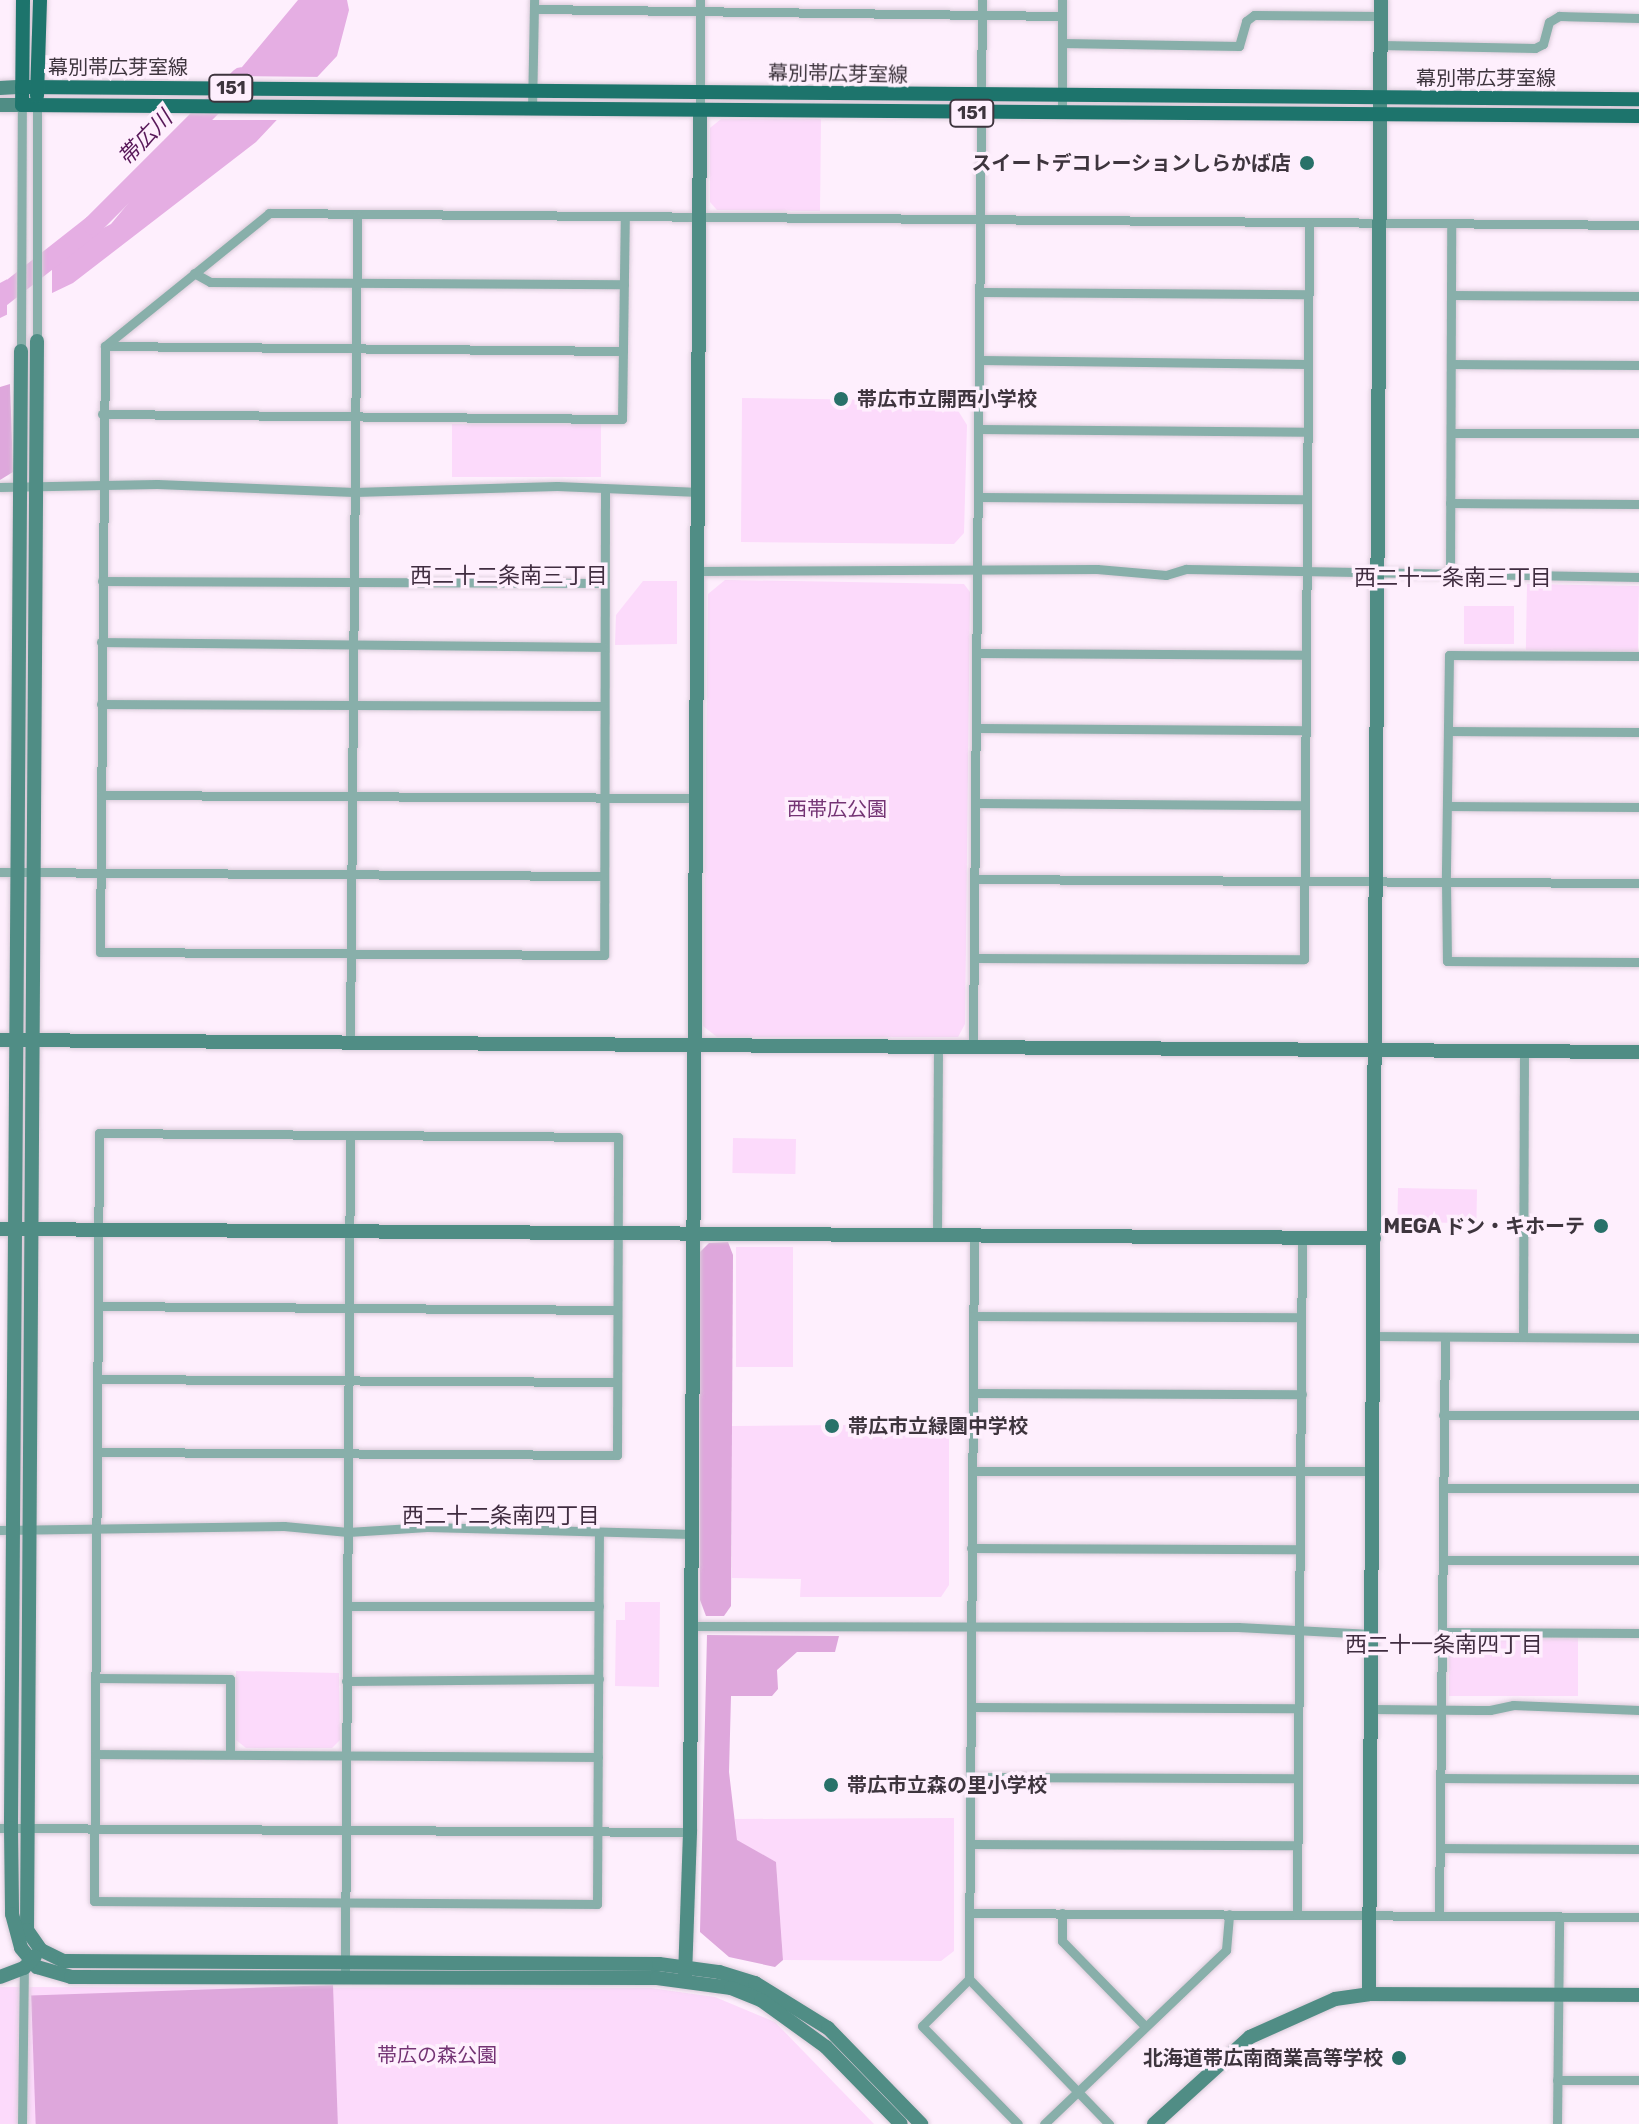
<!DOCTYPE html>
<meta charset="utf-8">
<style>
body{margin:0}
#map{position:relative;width:1639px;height:2124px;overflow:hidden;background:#feeffd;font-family:Rubik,"Noto Sans JP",sans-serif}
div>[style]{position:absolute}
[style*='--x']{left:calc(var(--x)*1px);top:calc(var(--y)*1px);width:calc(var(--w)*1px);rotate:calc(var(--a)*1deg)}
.green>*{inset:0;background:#fcdafb;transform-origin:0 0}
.forest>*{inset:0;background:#dea7dc;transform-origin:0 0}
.water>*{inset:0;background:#e5aee3}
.pier>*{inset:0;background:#feeffd}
.river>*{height:20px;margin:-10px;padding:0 10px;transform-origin:10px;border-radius:10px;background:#e5aee3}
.roads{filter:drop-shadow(0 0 2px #d8cad7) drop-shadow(0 0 2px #d8cad7)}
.street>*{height:9px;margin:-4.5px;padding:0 4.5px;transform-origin:4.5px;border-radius:4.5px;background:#88afaa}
.secondary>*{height:14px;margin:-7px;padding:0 7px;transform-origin:7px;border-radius:7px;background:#508d85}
.primary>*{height:14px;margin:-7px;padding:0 7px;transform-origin:7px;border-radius:7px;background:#1d746c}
.dots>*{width:22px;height:22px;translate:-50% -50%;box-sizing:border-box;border:4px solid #feeffd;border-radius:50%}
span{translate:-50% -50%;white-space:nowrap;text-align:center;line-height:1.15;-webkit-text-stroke:7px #feeffd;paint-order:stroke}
.shield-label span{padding:2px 6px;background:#feeffd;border:2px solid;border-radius:6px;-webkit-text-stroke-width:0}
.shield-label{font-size:18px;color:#3e353e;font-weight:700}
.street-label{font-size:20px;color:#3e353e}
.poi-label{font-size:20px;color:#3e353e;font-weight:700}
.right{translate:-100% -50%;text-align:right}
.left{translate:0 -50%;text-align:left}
.park-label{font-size:20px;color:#743474}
.water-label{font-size:22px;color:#581859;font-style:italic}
.neighbourhood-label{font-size:22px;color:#402d40}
</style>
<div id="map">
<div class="green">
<div style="clip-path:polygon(721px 119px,821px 119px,820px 211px,717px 210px,710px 202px,710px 128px)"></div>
<div style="clip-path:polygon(742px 398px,952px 401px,967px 425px,964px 533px,954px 544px,741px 542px)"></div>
<div style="left:452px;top:424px;width:149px;height:53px"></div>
<div style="clip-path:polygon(725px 580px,964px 584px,970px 592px,965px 1024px,958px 1037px,717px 1037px,703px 1026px,708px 594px)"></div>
<div style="clip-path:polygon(643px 581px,677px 581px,677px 644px,615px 645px,616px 615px)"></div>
<div style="left:1527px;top:584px;width:112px;height:66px;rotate:1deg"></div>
<div style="left:1464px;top:606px;width:50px;height:38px"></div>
<div style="left:733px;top:1138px;width:63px;height:35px;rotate:1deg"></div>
<div style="left:1398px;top:1188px;width:79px;height:34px;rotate:1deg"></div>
<div style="left:736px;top:1247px;width:57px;height:120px"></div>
<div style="clip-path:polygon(949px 1424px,949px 1585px,941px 1597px,800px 1597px,801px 1579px,732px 1578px,732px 1426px)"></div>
<div style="clip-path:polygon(625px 1602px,660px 1602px,659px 1687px,615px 1686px,616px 1620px,625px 1620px)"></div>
<div style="left:1449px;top:1638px;width:129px;height:58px"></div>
<div style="clip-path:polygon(236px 1671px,339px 1673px,340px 1740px,332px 1748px,246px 1748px,236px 1740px)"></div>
<div style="clip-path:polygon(954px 1818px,954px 1951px,941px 1961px,783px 1960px,776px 1862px,737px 1841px,735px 1819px)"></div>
<div style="clip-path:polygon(0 1987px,651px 1988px,715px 1997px,775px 2022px,874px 2124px,0 2124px)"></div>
</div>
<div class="forest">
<div style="clip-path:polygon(10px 384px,13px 472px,0 480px,0 387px)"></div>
<div style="clip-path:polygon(728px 1242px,733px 1255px,731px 1606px,724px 1616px,706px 1616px,700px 1600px,699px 1253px,709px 1243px)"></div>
<div style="clip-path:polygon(707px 1635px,839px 1636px,835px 1652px,797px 1652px,777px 1670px,778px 1689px,772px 1696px,731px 1696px,729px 1772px,737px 1840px,776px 1862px,783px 1960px,775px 1967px,729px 1957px,700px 1932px)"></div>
<div style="left:333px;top:1985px;width:139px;height:302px;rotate:88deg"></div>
</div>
<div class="water">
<div style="clip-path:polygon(298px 0,347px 0,349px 10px,337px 56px,256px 142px,73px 283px,0 318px,0 283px,111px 224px)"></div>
</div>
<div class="pier">
<div style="clip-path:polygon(233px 76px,323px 77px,282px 120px,196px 120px)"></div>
<div style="clip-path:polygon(52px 251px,52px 297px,7px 319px,7px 275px)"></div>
</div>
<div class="river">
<div style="--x:0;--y:298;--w:118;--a:-38.1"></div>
<div style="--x:93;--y:225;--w:209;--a:-45"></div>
</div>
<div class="roads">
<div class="street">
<div style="--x:700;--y:0;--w:111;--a:90"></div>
<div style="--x:534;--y:9;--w:528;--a:0.76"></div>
<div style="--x:1062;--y:43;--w:177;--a:1"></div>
<div style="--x:1239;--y:46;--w:26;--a:-74"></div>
<div style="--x:1246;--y:21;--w:10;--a:-37"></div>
<div style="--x:1254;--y:15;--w:127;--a:0.5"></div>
<div style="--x:1381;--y:45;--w:154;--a:1.1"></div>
<div style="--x:1535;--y:48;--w:9;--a:-27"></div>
<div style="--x:1543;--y:44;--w:23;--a:-75"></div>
<div style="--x:1549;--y:22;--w:12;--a:-31"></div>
<div style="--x:1559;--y:16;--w:80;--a:1.4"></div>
<div style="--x:532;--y:109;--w:109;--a:-88.9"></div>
<div style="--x:1062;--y:113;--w:113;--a:-90"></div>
<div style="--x:194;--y:273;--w:18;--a:29"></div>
<div style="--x:210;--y:282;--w:414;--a:0.3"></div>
<div style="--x:982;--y:292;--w:326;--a:0.4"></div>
<div style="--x:1451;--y:295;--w:188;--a:0.3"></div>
<div style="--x:37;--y:341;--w:235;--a:-90"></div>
<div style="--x:105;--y:346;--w:518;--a:0.55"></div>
<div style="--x:21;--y:351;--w:246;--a:-89.8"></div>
<div style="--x:980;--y:360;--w:328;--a:0.7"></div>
<div style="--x:1451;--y:364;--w:188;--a:0.3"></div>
<div style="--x:102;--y:414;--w:520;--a:0.55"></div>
<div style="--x:622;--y:419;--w:203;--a:-89.2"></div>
<div style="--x:979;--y:429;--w:327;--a:0.5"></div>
<div style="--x:1451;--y:433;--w:188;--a:0"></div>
<div style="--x:0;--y:487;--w:157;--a:-1.1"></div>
<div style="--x:157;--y:484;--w:197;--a:2.3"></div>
<div style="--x:354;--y:492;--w:203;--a:-1.7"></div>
<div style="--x:557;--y:486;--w:142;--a:2.4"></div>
<div style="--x:605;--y:490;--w:465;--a:90.1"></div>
<div style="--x:604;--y:955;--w:504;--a:-179.66"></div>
<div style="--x:100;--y:952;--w:606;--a:-89.53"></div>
<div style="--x:105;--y:346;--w:211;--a:-39"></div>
<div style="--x:269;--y:213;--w:1370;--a:0.5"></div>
<div style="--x:979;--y:497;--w:327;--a:0.4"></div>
<div style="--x:1450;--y:503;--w:189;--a:0.3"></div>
<div style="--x:697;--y:571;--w:400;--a:-0.3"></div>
<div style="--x:1097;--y:569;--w:69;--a:5"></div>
<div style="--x:1166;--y:575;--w:21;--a:-17"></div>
<div style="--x:1186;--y:569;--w:453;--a:1"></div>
<div style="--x:1450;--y:578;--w:355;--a:-89.8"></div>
<div style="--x:102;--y:581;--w:502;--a:0.23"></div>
<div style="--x:101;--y:642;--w:503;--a:0.57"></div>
<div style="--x:978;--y:653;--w:328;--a:0.3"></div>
<div style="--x:1639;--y:656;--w:190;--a:-179.7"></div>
<div style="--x:1449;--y:655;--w:226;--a:90.8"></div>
<div style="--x:1446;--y:881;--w:80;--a:89.3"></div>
<div style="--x:1447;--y:961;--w:192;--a:0.3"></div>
<div style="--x:101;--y:704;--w:503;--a:0.23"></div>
<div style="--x:978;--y:728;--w:326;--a:0.4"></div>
<div style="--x:1448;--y:731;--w:191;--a:0.3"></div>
<div style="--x:101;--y:795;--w:596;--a:0.29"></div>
<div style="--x:977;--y:803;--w:327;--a:0.4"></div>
<div style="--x:1448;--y:806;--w:191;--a:0.3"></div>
<div style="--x:0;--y:872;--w:603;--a:0.38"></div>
<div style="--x:977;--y:879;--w:662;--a:0.35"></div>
<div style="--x:976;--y:958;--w:328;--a:0.2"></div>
<div style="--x:1304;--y:959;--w:737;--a:-89.61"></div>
<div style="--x:350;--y:1042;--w:826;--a:-89.51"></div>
<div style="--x:973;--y:1045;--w:1045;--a:-89.51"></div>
<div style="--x:937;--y:1235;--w:189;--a:-89.7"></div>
<div style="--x:974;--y:1235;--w:744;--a:90.39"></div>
<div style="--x:969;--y:1979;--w:202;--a:46"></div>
<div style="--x:98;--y:1306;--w:519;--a:0.44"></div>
<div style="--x:973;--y:1316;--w:328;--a:0.2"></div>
<div style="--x:1374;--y:1336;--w:265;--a:0.4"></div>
<div style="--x:1523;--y:1337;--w:286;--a:-89.8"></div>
<div style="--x:98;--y:1379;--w:519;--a:0.33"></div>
<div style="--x:973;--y:1393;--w:329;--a:0.2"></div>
<div style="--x:1443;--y:1415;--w:196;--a:0"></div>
<div style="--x:97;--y:1452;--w:520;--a:0.33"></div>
<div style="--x:617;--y:1455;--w:318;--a:-89.8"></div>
<div style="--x:618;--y:1137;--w:519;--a:-179.56"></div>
<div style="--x:99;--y:1133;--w:768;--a:90.37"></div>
<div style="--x:94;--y:1901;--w:503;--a:0.34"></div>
<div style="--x:597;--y:1904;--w:371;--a:-89.7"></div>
<div style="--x:972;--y:1471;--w:401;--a:0"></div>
<div style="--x:1443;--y:1488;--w:196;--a:0"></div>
<div style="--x:0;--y:1530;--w:284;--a:-0.8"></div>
<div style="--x:284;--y:1526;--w:64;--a:5.4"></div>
<div style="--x:348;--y:1532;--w:79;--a:-3.6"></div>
<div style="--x:427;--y:1527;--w:265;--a:1.5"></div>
<div style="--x:971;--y:1548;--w:328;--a:0.2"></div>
<div style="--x:1443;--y:1560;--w:196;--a:0"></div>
<div style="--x:347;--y:1606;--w:252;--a:0"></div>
<div style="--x:691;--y:1626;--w:547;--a:0.1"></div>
<div style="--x:1238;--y:1627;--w:133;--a:3"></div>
<div style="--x:1442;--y:1632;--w:197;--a:0.3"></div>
<div style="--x:95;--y:1678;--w:135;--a:0.4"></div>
<div style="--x:230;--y:1679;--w:75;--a:90"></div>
<div style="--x:346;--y:1681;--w:253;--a:-0.5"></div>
<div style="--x:971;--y:1707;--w:327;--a:0.2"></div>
<div style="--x:1370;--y:1709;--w:120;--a:0.5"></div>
<div style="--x:1490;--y:1710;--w:24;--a:-12"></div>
<div style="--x:1513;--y:1705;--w:126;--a:2.3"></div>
<div style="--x:95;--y:1754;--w:503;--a:0.34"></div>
<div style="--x:971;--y:1777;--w:327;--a:0.2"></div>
<div style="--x:1441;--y:1778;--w:198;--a:0.3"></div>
<div style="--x:0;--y:1828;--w:690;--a:0.33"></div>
<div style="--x:970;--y:1844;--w:327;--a:0.2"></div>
<div style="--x:1440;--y:1848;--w:199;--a:0.3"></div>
<div style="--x:970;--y:1913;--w:669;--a:0.34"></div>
<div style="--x:1062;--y:1913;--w:28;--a:90"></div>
<div style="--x:1062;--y:1941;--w:117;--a:45.7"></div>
<div style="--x:1297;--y:1914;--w:677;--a:-89.58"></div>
<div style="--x:1439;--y:1916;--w:579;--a:-89.41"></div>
<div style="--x:345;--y:1978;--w:843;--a:-89.66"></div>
<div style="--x:969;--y:1979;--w:66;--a:135"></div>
<div style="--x:922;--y:2026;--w:137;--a:45.6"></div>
<div style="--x:1557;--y:2080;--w:82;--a:0"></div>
<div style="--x:22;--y:2124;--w:156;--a:-89.3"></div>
<div style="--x:1044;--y:2124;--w:252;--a:-43.7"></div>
<div style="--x:1226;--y:1950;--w:36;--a:-85"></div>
<div style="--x:1557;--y:2124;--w:207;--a:-89.4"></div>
</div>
<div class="secondary">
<div style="--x:0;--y:88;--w:22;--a:-3"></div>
<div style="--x:0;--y:105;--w:22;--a:0"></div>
<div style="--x:37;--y:341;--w:1589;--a:90.36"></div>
<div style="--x:27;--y:1930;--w:24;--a:55"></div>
<div style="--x:41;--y:1950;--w:25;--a:26"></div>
<div style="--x:64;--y:1961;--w:595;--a:0.29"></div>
<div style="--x:659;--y:1964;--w:61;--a:7.6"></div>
<div style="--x:719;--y:1972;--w:38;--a:17"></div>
<div style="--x:755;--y:1983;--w:86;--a:31.7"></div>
<div style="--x:828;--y:2028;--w:134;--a:45.9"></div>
<div style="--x:21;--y:351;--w:1477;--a:90.39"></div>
<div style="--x:11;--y:1828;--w:86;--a:89.3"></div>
<div style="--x:12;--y:1914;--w:35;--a:75"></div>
<div style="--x:21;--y:1948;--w:25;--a:50"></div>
<div style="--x:37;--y:1967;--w:35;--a:16"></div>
<div style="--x:71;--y:1977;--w:586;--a:0.1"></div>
<div style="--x:657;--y:1978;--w:75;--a:7.7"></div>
<div style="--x:731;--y:1988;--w:32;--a:22"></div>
<div style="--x:761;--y:2000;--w:80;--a:35.9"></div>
<div style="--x:826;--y:2047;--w:107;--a:45.8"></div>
<div style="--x:0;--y:1040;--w:1639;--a:0.42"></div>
<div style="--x:0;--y:1229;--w:1374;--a:0.38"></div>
<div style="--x:685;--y:1976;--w:144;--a:-88"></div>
<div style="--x:690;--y:1832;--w:1721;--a:-89.67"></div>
<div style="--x:0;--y:1977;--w:26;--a:-21"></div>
<div style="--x:24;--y:1968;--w:16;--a:-47"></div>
<div style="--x:1369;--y:1994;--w:1994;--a:-89.66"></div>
<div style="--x:1154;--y:2124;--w:130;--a:-42.2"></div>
<div style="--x:1250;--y:2037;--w:93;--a:-24.1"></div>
<div style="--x:1335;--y:1999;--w:34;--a:-8"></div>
<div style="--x:1369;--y:1994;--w:270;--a:0.2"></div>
</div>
<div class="primary">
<div style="--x:23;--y:0;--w:105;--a:90.5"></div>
<div style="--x:22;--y:105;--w:1617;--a:0.39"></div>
<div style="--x:22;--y:87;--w:1617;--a:0.43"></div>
<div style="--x:37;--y:96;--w:96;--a:-88.2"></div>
</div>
</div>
<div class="dots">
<div style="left:1307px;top:163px;background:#287169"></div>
<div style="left:841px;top:399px;background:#287169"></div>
<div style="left:1601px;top:1226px;background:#287169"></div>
<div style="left:832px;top:1426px;background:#287169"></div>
<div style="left:831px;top:1785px;background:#287169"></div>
<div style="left:1399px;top:2058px;background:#287169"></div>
</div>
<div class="shield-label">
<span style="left:231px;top:88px">151</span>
<span style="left:972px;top:113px">151</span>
</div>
<div class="street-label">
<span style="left:118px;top:67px">幕別帯広芽室線</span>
<span style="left:838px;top:74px;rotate:1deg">幕別帯広芽室線</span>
<span style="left:1486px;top:78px">幕別帯広芽室線</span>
</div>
<div class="poi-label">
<span class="right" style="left:1291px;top:163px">スイートデコレーションしらかば店</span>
<span class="left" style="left:857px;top:399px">帯広市立開西小学校</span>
<span class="right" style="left:1585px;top:1226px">MEGA ドン・キホーテ</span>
<span class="left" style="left:848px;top:1426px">帯広市立緑園中学校</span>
<span class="left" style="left:847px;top:1785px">帯広市立森の里小学校</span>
<span class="right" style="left:1383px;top:2058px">北海道帯広南商業高等学校</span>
</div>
<div class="park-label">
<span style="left:837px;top:809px">西帯広公園</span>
<span style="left:437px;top:2055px">帯広の森公園</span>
</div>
<div class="water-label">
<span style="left:145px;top:138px;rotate:-46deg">帯広川</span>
</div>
<div class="neighbourhood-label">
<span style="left:509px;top:576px">西二十二条南三丁目</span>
<span style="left:1453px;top:578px">西二十一条南三丁目</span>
<span style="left:501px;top:1516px">西二十二条南四丁目</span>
<span style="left:1444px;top:1645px">西二十一条南四丁目</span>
</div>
</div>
